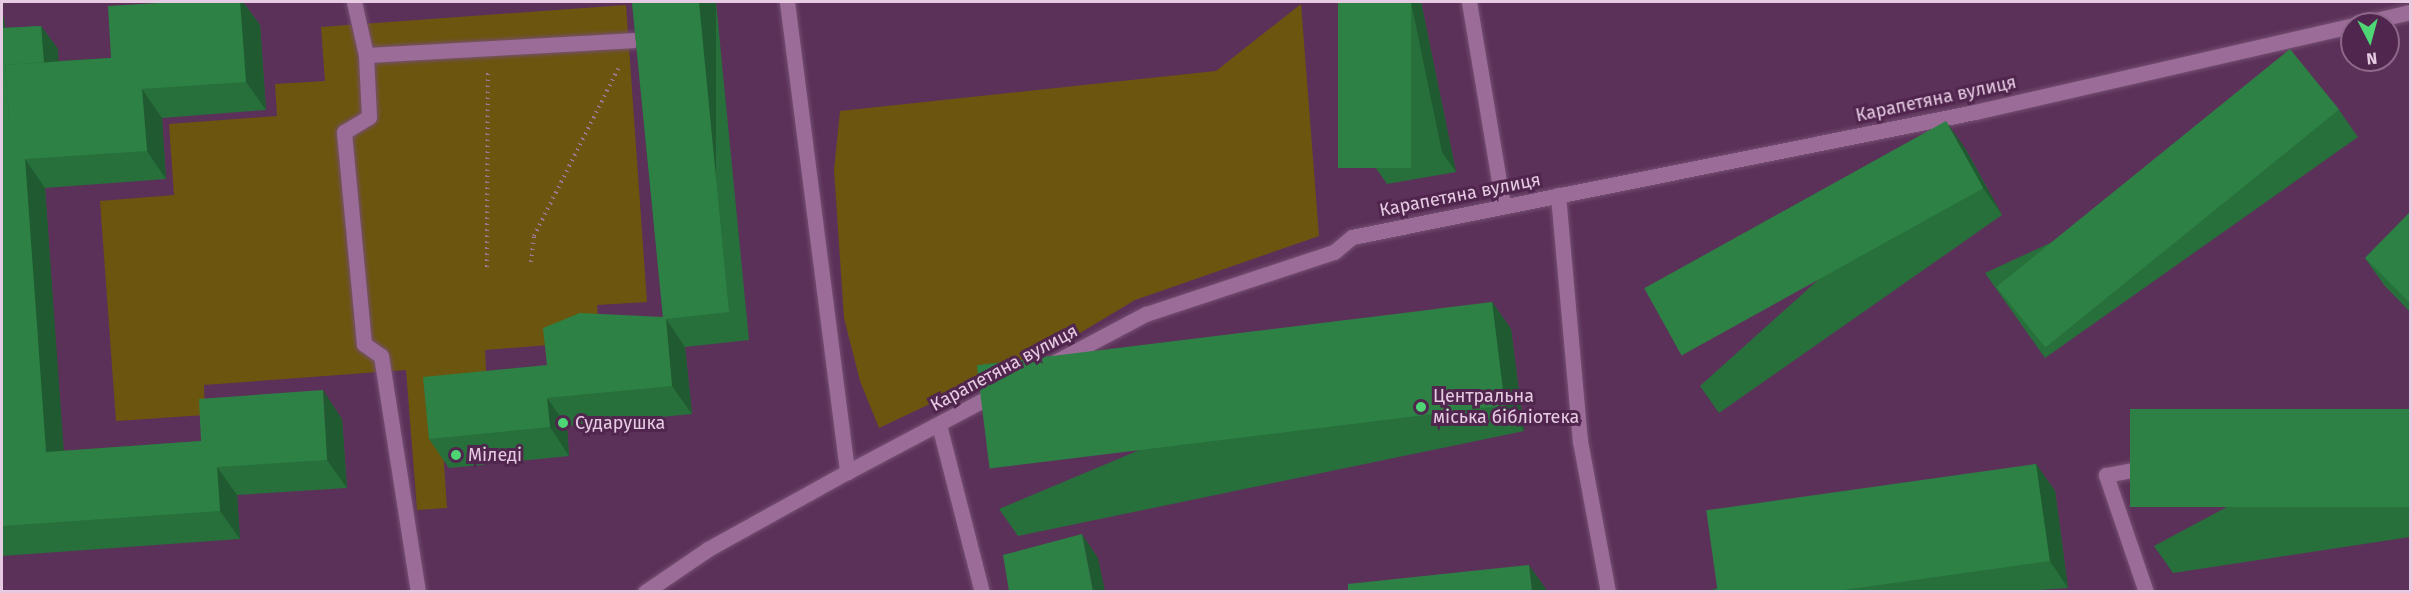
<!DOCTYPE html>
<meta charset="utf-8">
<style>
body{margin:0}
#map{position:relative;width:2412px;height:593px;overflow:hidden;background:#5c3159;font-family:"Fira Sans",sans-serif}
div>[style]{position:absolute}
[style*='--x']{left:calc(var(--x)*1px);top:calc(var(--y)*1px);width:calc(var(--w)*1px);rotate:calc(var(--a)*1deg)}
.green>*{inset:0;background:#6c550e}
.path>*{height:4px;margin-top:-2px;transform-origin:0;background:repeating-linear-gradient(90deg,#9c7999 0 1.5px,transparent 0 6px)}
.roads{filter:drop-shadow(0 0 2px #755073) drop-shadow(0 0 2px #755073)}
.service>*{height:15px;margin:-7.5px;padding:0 7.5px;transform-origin:7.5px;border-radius:7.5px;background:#9c6c98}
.minor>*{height:15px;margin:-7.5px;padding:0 7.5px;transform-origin:7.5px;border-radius:7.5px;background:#9c6c98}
.wall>*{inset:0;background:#276f3b}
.shaded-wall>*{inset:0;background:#205a30;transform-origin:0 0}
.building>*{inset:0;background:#2d8145;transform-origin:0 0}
.dots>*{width:16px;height:16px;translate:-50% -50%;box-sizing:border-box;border:3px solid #51264e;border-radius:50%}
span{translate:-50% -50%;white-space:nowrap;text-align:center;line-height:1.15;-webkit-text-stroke:6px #51264e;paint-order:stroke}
.street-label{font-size:18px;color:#e6cbe3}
.poi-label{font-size:18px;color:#e6cbe3}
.left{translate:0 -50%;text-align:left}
.frame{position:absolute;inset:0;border:3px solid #e6cbe3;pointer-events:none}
.north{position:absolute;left:2340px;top:12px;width:60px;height:60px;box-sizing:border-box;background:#51264e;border:2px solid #8d688a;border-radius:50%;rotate:174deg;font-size:16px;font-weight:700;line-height:24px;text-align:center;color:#e6cbe3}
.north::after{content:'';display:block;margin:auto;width:21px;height:27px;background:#4ed675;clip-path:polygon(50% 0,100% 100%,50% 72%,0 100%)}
</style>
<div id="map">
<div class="green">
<div style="clip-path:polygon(1301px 4px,1319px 236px,1135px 300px,1080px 333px,879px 428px,860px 381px,844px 318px,834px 170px,840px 111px,1216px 71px)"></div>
<div style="clip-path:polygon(626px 5px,647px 302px,597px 305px,600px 341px,485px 350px,487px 389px,439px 392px,447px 508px,417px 510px,406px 370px,204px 385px,205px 415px,116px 421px,100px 201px,174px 195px,169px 124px,277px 116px,275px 84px,325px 81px,321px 27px)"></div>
</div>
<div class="path">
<div style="--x:531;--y:262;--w:26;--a:-83"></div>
<div style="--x:534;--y:236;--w:189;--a:-63.3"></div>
<div style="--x:487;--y:267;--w:194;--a:-89.7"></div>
</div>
<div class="roads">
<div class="service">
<div style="--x:354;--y:2;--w:54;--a:77.2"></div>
<div style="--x:787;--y:2;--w:474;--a:82.7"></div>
<div style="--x:1558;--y:195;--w:247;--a:84.9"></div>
<div style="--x:1580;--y:441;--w:154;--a:79.5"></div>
</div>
<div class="minor">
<div style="--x:1469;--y:2;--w:207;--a:80.5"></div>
<div style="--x:2359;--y:24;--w:52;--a:-13.2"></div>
<div style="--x:939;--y:425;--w:172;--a:75.6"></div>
<div style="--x:418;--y:592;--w:239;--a:-98.9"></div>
<div style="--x:381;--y:356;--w:21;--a:-145"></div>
<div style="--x:364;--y:344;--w:213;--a:-95.4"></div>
<div style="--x:344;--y:132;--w:29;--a:-31"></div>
<div style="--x:369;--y:117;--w:62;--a:-92.8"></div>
<div style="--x:366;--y:55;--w:267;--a:-3.2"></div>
<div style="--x:645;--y:592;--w:76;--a:-34.3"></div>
<div style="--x:708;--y:549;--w:159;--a:-29"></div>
<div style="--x:847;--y:472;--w:338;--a:-27.9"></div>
<div style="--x:1146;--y:314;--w:198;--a:-18.3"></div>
<div style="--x:1334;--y:252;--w:23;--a:-40"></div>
<div style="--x:1352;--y:237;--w:635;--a:-11.35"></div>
<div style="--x:1975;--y:112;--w:387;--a:-12.9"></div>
<div style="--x:2146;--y:592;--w:124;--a:-108.9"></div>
<div style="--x:2106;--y:475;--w:49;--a:-10.6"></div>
</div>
</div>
<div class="wall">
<div style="clip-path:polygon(175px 2px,243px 2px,260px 25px,266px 110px,162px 118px,166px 179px,45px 188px,63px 451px,201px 441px,342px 419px,347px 488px,237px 495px,240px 539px,2px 556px,2px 15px,4px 18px,5px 28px,41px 26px,58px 49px,58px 61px,111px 58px)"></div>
<div style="clip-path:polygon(632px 2px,716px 2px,749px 340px,685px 347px,692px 414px,567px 426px,569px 456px,449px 468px,429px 439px,547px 365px,663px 317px)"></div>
<div style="clip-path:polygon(1338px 2px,1421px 2px,1456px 172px,1387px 184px,1373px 164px)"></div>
<div style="clip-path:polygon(2339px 110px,2358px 137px,2045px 358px,1985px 273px)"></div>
<div style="clip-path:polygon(1965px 148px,2002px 215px,1719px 413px,1700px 386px)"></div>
<div style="clip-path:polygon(2410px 212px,2410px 312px,2384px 285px,2365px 258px)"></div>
<div style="clip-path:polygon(1492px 302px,1511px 329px,1524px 431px,1018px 536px,999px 509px)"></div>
<div style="clip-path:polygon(2410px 409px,2410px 537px,2173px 573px,2154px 546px)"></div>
<div style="clip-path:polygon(2036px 464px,2055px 491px,2068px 588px,2026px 591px,1709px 591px)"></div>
</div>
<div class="shaded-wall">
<div style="clip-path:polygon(240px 2px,243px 2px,260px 25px,266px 110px,246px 82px)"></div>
<div style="left:699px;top:2px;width:17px;height:311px"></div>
<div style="clip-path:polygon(1411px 2px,1421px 2px,1456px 172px,1442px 152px)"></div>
<div style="clip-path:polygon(2px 15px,4px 18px,7px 53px,2px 45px)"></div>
<div style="clip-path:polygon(41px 26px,58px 49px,60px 90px,44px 67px)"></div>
<div style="clip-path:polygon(142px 89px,162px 118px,166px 179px,147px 151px)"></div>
<div style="clip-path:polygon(1946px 121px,1965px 148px,2002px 215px,1983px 188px)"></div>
<div style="clip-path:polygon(25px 159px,45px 188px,66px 481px,46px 452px)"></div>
<div style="clip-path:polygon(1492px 302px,1511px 329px,1524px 431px,1505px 405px)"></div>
<div style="clip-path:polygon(666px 319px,685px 347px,692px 414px,672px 386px)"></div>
<div style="clip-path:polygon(323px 390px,342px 419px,347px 488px,327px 460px)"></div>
<div style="clip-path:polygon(547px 398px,567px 426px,569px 456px,550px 427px)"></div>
<div style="clip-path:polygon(2036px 464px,2055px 491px,2068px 588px,2050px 561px)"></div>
<div style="clip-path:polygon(217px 467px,237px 495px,240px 539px,220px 511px)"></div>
<div style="clip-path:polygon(1082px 534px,1098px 558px,1105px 591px,1093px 591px)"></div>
<div style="clip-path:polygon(1529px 565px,1546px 589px,1546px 591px,1532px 591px)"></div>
</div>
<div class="building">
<div style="clip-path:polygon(175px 2px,240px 2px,246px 82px,142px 89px,147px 151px,25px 159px,46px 452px,201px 441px,199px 399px,323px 390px,327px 460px,217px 467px,220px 511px,2px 526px,2px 117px,9px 117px,5px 65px,111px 58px,108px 6px)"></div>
<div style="clip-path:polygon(632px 2px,699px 2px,729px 312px,666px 319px,672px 386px,547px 398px,550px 427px,429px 439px,423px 377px,547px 365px,543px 328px,580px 313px,663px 317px)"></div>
<div style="left:1338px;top:2px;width:73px;height:166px"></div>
<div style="clip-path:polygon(41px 26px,44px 62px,5px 65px,9px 117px,2px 117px,2px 28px)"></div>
<div style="left:2290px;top:49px;width:78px;height:378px;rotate:51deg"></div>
<div style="left:1946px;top:121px;width:77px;height:345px;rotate:61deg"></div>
<div style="clip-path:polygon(2410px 212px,2410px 303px,2365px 258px)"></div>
<div style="left:1492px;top:302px;width:104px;height:519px;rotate:83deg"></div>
<div style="left:2410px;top:409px;width:98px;height:280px;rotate:90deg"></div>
<div style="left:2036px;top:464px;width:98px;height:333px;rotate:82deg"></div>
<div style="clip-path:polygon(1082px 534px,1093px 591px,1009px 591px,1003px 555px)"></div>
<div style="clip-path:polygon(1529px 565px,1532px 591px,1348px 591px,1348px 584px)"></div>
</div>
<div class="dots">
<div style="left:1421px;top:407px;background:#4ed675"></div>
<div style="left:563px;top:423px;background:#4ed675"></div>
<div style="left:456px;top:455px;background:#4ed675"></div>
</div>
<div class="street-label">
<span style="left:1936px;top:99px;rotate:-12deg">Карапетяна вулиця</span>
<span style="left:1460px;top:195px;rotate:-11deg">Карапетяна вулиця</span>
<span style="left:1004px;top:368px;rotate:-28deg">Карапетяна вулиця</span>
</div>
<div class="poi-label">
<span class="left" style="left:1433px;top:407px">Центральна<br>міська бібліотека</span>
<span class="left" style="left:575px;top:423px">Сударушка</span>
<span class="left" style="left:468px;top:455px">Міледі</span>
</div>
<div class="frame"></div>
<div class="north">N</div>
</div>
